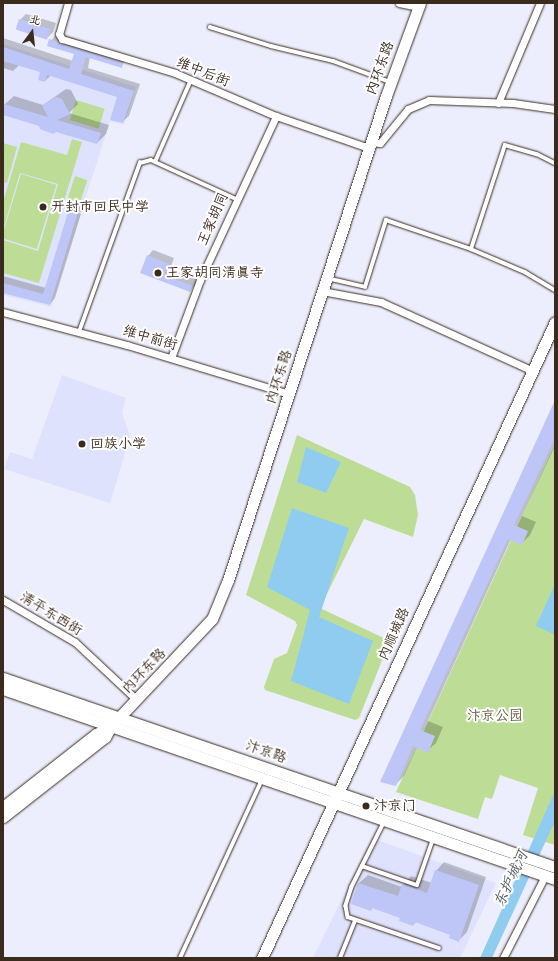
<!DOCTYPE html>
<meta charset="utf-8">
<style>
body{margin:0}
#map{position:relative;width:558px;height:961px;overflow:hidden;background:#eceefd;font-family:"Balsamiq Sans","LXGW WenKai TC",sans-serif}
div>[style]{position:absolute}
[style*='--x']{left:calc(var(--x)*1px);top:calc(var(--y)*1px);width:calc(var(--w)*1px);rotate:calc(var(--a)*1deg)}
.built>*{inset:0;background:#dee2fc}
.green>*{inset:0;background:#bddd96;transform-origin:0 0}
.water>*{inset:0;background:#90ccf0}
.shadow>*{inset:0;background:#0003}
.building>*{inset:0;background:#bec6f8;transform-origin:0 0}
.roads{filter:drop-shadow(0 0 1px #3b2a1e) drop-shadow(0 0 1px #3b2a1e)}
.lane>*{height:3.5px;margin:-1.75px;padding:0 1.75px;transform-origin:1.75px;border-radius:1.75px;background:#fff}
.street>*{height:7px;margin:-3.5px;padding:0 3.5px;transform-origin:3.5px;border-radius:3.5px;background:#fff}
.secondary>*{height:11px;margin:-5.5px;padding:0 5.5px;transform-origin:5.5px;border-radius:5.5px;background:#fff}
.dots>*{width:11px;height:11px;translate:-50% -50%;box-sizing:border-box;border:2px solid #fff;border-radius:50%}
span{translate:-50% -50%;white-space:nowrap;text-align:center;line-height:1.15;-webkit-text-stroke:4px #fff;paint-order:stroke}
.street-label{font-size:14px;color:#3b2a1e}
.poi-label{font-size:14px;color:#3b2a1e}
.left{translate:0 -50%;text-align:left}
.park-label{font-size:14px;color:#5c573c}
.water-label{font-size:15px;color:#545b5d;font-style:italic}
.frame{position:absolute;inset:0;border:4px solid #3b2a1e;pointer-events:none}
.north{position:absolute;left:12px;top:12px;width:40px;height:40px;-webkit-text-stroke:3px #fff;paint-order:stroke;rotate:15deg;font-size:11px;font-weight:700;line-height:16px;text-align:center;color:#3b2a1e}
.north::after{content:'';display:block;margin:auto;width:14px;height:18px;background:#3b2a1e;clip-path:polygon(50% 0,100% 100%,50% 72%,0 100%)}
</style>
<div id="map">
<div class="built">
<div style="clip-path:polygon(3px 44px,136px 87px,124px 125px,110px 121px,51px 307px,3px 295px)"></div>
<div style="clip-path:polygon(62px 375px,126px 398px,122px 413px,130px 436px,110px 503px,4px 469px,10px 452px,32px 459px)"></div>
<div style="clip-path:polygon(372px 838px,496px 883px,460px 958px,313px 958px)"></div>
</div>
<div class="green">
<div style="left:76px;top:100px;width:30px;height:21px;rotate:17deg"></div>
<div style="clip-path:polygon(72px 139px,82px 142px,39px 283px,3px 273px,3px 240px,38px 251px,58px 184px,20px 173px,3px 230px,3px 202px,21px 142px,67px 155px)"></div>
<div style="clip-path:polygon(3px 143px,17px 147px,7px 183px,3px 182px)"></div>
<div style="left:21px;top:174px;width:37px;height:67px;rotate:17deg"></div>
<div style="left:75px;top:176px;width:13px;height:25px;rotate:18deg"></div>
<div style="clip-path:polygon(297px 435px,410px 487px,415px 495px,418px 515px,413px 537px,364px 519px,320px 608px,388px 640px,389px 643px,359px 718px,355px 720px,265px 690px,264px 687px,274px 659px,287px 653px,297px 625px,295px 621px,246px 595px)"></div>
<div style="clip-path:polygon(555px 444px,555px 845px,523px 835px,538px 788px,500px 775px,492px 799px,485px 797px,478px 819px,396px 792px)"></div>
</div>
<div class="water">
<div style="clip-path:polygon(306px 447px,341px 462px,326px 493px,297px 482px)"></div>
<div style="clip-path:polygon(292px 508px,349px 528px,319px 617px,373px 641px,349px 704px,291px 681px,310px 610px,267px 587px)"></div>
<div style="clip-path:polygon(555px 584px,555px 635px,536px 626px)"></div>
<div style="clip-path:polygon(555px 791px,555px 821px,492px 958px,480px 958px)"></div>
</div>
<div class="shadow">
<div style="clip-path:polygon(26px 14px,56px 23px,53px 32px,46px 39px,20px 20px)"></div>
<div style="clip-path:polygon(57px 33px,129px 56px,121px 66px,90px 57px,88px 68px,140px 84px,129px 116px,122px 122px,119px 96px,51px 75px,45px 81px,42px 72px,19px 65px,13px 71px,3px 68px,3px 38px,73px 61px,75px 53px,48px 45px)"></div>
<div style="clip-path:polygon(66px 89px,71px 90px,78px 104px,69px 113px,109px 125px,106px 134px,97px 143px,3px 114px,5px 104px,14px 96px,43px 105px)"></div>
<div style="clip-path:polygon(76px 204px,83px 206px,81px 212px,72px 209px,81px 214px,55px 298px,50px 304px,3px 292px,3px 276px,46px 288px,70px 210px)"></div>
<div style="clip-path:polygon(153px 250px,174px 258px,170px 269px,198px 280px,195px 285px,190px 291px,141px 273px,148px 256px)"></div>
<div style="clip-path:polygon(555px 402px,555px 446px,522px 516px,536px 522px,530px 535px,521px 544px,511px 539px,428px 721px,443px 727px,436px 743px,427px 751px,417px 747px,404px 776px,395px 785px)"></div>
<div style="clip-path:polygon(444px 862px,486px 877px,467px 932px,459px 940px,451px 934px,416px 922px,413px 925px,401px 917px,373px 907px,371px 910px,352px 903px,359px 883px,368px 875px,402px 887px,411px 876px,432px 883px,436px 871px)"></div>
</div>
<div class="building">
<div style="left:19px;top:19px;width:33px;height:11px;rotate:18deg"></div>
<div style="clip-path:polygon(49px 39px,123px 63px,122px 68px,86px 57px,81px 74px,134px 91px,123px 123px,110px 120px,117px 97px,47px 75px,45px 82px,38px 80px,40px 72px,3px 61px,3px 47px,69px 69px,74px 54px,47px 46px)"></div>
<div style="clip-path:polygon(56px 97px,62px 99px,70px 114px,57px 120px,101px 133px,97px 144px,56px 132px,53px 134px,40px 129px,39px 126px,3px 115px,4px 104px,48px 117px,42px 105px)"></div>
<div style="clip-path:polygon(69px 209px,78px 212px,50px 305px,3px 293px,3px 283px,43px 294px)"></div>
<div style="clip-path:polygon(147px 255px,169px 264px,164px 275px,193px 286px,190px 292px,140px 273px)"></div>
<div style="clip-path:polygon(555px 400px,555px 438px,514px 525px,528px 531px,522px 545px,508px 539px,420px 730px,435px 736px,428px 753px,413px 746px,396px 786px,380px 782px)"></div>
<div style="clip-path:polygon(435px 870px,479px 885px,459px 942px,449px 938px,450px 935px,415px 922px,413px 926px,399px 921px,400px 918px,372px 908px,371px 911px,351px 904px,358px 883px,398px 896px,402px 884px,427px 893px)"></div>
</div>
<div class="roads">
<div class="lane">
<div style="--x:210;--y:27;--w:64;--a:17.3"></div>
<div style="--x:271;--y:46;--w:64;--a:13.6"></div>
<div style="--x:333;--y:61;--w:61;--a:20.2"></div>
<div style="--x:155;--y:162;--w:90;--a:-66.3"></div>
<div style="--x:471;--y:249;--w:109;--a:-71.9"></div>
<div style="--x:505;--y:145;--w:33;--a:16"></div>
<div style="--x:537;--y:154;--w:20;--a:27"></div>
<div style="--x:327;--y:278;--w:39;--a:13"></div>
<div style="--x:365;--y:287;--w:70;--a:-72.6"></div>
<div style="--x:386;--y:220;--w:90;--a:18.8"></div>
<div style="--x:471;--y:249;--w:59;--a:23.1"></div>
<div style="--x:525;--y:272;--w:35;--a:31"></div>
<div style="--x:79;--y:332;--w:180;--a:-70.2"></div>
<div style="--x:140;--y:163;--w:11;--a:-15"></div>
<div style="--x:151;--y:160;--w:94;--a:24.6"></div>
<div style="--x:385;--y:821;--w:74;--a:116.6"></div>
<div style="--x:352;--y:887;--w:20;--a:108"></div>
<div style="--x:346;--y:906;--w:11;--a:80"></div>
<div style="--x:348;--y:917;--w:96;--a:18.8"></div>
<div style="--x:362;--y:866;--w:58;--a:19.1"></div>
<div style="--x:417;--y:885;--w:49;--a:-70.8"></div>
<div style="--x:180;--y:958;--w:196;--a:-65.3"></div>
<div style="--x:340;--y:958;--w:40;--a:-68"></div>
</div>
<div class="street">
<div style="--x:68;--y:3;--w:32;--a:106"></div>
<div style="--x:59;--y:34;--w:6;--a:59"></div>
<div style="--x:62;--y:39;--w:118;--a:16.7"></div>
<div style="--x:175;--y:73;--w:110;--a:23.1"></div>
<div style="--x:276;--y:116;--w:98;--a:19"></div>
<div style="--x:399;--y:3;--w:19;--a:12"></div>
<div style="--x:498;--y:103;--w:108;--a:-67.2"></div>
<div style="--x:371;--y:142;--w:9;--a:6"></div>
<div style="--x:380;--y:143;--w:44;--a:-50.5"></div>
<div style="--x:408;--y:109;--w:23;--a:-23"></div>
<div style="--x:429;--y:100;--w:84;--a:2"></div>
<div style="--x:513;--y:103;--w:42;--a:8.1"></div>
<div style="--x:322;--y:291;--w:60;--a:10.6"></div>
<div style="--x:381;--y:302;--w:167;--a:24.4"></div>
<div style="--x:3;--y:312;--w:128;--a:14.9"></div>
<div style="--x:127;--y:345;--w:169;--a:16.8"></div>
<div style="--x:171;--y:358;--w:83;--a:-69.6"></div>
<div style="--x:200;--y:280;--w:181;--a:-65.1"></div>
<div style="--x:3;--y:600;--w:83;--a:30.3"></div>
<div style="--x:75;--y:642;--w:85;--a:43.1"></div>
<div style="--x:503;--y:958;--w:92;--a:-62.9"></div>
</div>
<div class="secondary">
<div style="--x:3;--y:678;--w:583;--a:18.9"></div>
<div style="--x:3;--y:689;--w:584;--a:18.99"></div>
<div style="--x:3;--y:807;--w:118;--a:-38.1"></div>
<div style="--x:96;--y:734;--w:17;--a:-25"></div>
<div style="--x:3;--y:817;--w:130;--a:-38.1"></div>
<div style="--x:105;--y:737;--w:13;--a:-61"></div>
<div style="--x:111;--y:726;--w:147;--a:-46.7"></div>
<div style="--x:212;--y:619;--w:42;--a:-67.7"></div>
<div style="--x:228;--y:580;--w:509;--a:-71.92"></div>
<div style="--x:386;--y:96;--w:99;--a:-69.9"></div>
<div style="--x:262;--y:958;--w:700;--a:-65.26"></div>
</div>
</div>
<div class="dots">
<div style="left:43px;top:207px;background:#3b2a1e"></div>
<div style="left:158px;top:273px;background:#3b2a1e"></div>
<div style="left:82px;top:444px;background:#3b2a1e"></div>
<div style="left:366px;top:806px;background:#3b2a1e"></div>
</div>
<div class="street-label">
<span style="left:380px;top:68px;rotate:-70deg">内环东路</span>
<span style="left:203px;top:72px;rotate:22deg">维中后街</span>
<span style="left:213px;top:219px;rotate:-66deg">王家胡同</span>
<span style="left:150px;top:338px;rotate:16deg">维中前街</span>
<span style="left:279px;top:377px;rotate:-72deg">内环东路</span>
<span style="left:51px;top:614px;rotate:31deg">清平东西街</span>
<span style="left:394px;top:634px;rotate:-66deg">内顺城路</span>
<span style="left:144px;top:671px;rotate:-46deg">内环东路</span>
<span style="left:266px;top:752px;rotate:19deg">汴京路</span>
</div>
<div class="poi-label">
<span class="left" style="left:51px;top:207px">开封市回民中学</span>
<span class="left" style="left:166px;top:273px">王家胡同清真寺</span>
<span class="left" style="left:90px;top:444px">回族小学</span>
<span class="left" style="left:374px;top:806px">汴京门</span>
</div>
<div class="park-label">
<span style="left:495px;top:716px">汴京公园</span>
</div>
<div class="water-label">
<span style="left:511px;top:879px;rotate:-65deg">东护城河</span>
</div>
<div class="frame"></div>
<div class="north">北</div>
</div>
